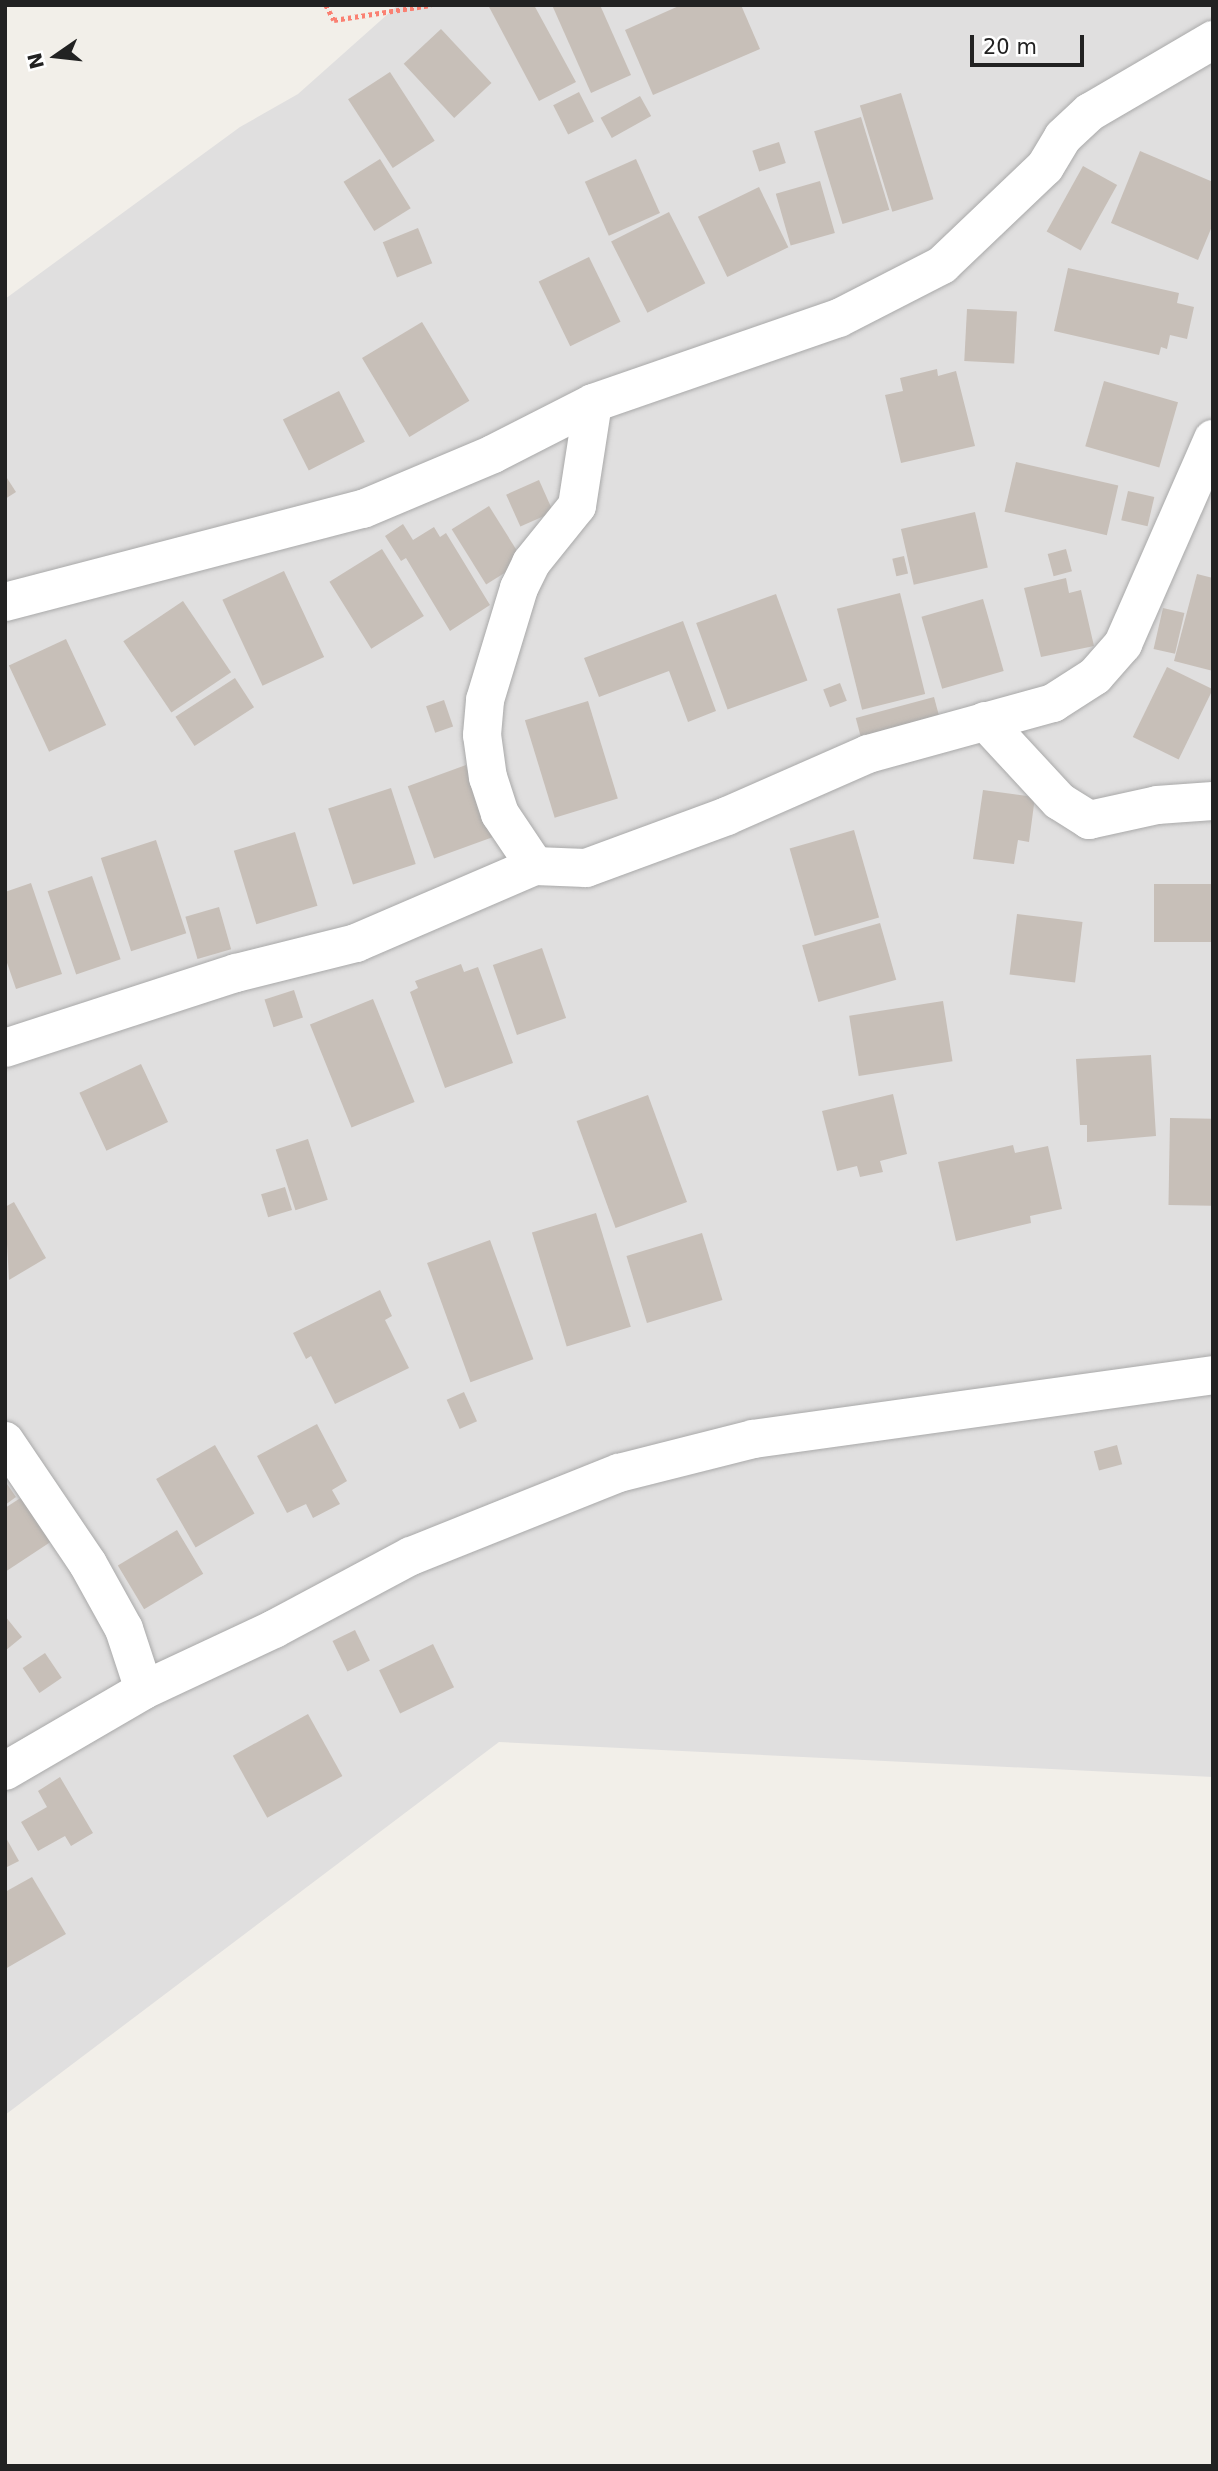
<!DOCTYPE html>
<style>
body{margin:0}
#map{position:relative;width:1218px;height:2471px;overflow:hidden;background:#f2efe9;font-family:"DejaVu Sans",sans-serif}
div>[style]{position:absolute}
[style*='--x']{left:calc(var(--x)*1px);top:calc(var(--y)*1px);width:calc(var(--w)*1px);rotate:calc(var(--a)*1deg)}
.residential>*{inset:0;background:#e0dfdf}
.building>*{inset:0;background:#c7bfb8;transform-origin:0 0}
.path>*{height:4.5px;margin-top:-2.25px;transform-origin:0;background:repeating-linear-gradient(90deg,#fa8072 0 3.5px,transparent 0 7px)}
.roads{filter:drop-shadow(0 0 2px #a9a9a9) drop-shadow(0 0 2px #a9a9a9)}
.minor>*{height:38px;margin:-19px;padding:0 19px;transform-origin:19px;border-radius:19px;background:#fff}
span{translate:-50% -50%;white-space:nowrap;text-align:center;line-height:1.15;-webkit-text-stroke:5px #fff;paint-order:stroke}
.frame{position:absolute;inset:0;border:7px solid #222;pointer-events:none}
.north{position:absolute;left:21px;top:21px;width:70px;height:70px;-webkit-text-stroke:5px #fff;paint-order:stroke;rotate:256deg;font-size:19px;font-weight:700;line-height:28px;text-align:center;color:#222}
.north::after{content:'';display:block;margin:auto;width:24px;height:32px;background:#222;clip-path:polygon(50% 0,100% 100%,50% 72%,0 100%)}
.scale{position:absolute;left:970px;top:35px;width:114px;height:32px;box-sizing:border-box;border:4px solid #222;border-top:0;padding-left:9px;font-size:21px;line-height:24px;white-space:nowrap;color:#222;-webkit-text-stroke:5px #fff;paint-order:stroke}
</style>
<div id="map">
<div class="residential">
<div style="clip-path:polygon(398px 5px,1213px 5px,1213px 1777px,499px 1742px,5px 2115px,5px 299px,240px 127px,298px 94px)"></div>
</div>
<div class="building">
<div style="clip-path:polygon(488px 5px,534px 5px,576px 82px,539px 101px)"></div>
<div style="clip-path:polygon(552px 5px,600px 5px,631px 75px,591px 93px)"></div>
<div style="clip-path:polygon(681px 5px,741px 5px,760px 49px,653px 95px,625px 30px)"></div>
<div style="left:441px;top:29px;width:74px;height:51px;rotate:47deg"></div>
<div style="left:390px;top:72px;width:82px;height:50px;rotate:57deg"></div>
<div style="left:579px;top:92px;width:33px;height:29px;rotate:63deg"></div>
<div style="left:901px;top:93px;width:111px;height:43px;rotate:73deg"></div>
<div style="left:640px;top:96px;width:23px;height:45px;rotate:61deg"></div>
<div style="left:861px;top:117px;width:97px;height:49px;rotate:73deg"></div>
<div style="left:779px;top:142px;width:22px;height:28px;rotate:72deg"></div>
<div style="clip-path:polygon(1140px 151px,1213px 182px,1213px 224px,1198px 260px,1111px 223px)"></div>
<div style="left:380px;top:159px;width:58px;height:43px;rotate:58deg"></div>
<div style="left:636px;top:159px;width:59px;height:56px;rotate:66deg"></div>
<div style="left:1083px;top:166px;width:39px;height:75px;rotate:29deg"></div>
<div style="left:820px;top:181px;width:54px;height:46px;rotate:74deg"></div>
<div style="left:759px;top:187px;width:67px;height:68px;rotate:64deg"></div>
<div style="left:669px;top:212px;width:80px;height:65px;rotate:63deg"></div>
<div style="left:418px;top:228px;width:38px;height:38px;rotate:68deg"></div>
<div style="left:589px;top:257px;width:72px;height:56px;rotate:64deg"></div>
<div style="clip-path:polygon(1068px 268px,1179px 293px,1177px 303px,1194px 307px,1187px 339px,1170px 335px,1167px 349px,1161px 347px,1159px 355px,1054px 331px)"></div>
<div style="left:967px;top:309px;width:50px;height:52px;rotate:3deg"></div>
<div style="left:422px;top:322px;width:92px;height:70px;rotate:59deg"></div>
<div style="clip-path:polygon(937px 369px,938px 376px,956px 371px,975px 446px,901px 463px,885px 395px,903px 391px,900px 378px)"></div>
<div style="left:1104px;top:381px;width:77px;height:68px;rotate:16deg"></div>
<div style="left:339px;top:391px;width:57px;height:63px;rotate:63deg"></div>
<div style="left:1016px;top:462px;width:105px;height:51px;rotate:13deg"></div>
<div style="clip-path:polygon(5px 475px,16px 492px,5px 499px)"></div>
<div style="left:539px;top:480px;width:35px;height:36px;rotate:66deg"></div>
<div style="left:1128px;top:491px;width:27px;height:30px;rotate:13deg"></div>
<div style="left:489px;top:506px;width:65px;height:44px;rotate:58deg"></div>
<div style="left:975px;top:512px;width:57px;height:76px;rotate:77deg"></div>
<div style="clip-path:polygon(403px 524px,413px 540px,434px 527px,440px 537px,446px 533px,490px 605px,450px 631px,406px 558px,401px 561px,385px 536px)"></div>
<div style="left:382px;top:549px;width:79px;height:62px;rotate:58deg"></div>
<div style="left:1066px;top:549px;width:23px;height:19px;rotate:75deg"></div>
<div style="left:904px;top:556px;width:18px;height:12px;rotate:77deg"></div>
<div style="left:284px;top:571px;width:95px;height:68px;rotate:65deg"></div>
<div style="clip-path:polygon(1197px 574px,1213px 578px,1213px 671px,1174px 661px)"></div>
<div style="clip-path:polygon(1066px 578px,1069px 593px,1081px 590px,1094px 646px,1041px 657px,1024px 588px)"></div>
<div style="left:900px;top:593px;width:104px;height:65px;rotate:76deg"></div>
<div style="left:776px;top:594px;width:92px;height:85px;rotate:70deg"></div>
<div style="left:983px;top:599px;width:75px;height:64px;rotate:74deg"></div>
<div style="left:183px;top:601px;width:86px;height:72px;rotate:56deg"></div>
<div style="left:1163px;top:608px;width:22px;height:42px;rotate:13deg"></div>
<div style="clip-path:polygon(683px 621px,716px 711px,688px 722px,669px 671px,599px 697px,584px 658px)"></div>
<div style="left:66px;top:639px;width:95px;height:63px;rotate:65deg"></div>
<div style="left:1167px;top:667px;width:51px;height:78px;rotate:26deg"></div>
<div style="left:235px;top:678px;width:35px;height:71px;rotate:57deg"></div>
<div style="left:840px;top:683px;width:19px;height:18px;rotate:69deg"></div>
<div style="left:934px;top:697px;width:30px;height:81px;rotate:75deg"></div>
<div style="left:444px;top:700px;width:28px;height:19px;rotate:71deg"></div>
<div style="left:588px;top:701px;width:102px;height:66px;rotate:73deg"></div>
<div style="left:466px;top:765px;width:77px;height:62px;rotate:70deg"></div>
<div style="left:391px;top:788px;width:80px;height:66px;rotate:72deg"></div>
<div style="clip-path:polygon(983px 790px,1035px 797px,1029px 842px,1018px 840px,1014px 864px,973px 859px)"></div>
<div style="left:854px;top:830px;width:91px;height:67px;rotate:74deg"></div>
<div style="left:295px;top:832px;width:77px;height:64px;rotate:73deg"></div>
<div style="left:156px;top:840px;width:98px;height:58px;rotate:72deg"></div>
<div style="left:92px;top:876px;width:88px;height:47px;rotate:71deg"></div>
<div style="clip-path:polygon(31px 883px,62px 974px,16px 989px,5px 957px,5px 892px)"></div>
<div style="left:1213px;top:884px;width:58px;height:59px;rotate:90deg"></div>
<div style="left:219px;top:907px;width:44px;height:35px;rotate:74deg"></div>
<div style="left:1017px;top:914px;width:66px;height:61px;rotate:7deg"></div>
<div style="left:880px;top:923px;width:59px;height:81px;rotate:74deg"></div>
<div style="left:542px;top:948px;width:74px;height:52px;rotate:71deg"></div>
<div style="clip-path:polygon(461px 964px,464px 972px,478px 967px,513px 1063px,445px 1088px,410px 992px,418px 988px,415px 981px)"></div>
<div style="left:294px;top:990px;width:29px;height:31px;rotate:72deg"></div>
<div style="left:373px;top:999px;width:111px;height:68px;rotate:68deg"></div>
<div style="left:943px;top:1001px;width:61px;height:95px;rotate:81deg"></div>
<div style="clip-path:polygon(1151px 1055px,1156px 1136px,1087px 1142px,1087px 1125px,1080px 1125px,1076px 1059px)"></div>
<div style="left:141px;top:1064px;width:64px;height:68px;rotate:65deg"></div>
<div style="clip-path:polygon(893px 1094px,907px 1154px,880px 1161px,883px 1172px,860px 1177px,857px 1166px,837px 1171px,822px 1111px)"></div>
<div style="left:648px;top:1095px;width:114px;height:76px;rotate:70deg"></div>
<div style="left:1170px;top:1118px;width:43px;height:87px;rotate:1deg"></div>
<div style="left:308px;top:1139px;width:64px;height:34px;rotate:72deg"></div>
<div style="clip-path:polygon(1013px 1145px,1015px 1153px,1048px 1146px,1062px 1209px,1030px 1216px,1031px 1223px,956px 1241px,938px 1162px)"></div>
<div style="left:285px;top:1187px;width:24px;height:25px;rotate:73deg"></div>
<div style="clip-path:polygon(14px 1202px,46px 1258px,9px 1280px,5px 1207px)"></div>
<div style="left:596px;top:1213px;width:119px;height:67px;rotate:73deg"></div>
<div style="left:702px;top:1233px;width:70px;height:79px;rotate:73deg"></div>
<div style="left:490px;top:1240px;width:127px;height:67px;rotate:70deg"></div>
<div style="clip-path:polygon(380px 1290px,392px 1316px,385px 1320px,409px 1368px,335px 1404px,311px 1356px,306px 1359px,293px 1333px)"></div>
<div style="left:464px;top:1392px;width:32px;height:19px;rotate:66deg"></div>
<div style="clip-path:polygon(317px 1424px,347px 1481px,332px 1490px,340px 1504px,313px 1518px,306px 1504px,287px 1513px,257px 1456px)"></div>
<div style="left:215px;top:1445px;width:79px;height:68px;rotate:60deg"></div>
<div style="left:1117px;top:1445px;width:20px;height:24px;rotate:75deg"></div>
<div style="clip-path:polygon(5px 1481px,16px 1497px,5px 1505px)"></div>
<div style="clip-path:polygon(22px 1497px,52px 1541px,5px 1572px,5px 1508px)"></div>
<div style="left:177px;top:1530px;width:51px;height:69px;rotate:59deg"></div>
<div style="clip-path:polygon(5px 1616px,22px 1637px,5px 1651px)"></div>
<div style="left:355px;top:1630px;width:34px;height:25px;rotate:64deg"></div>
<div style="left:433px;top:1644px;width:48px;height:60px;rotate:64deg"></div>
<div style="left:45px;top:1653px;width:30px;height:27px;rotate:56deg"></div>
<div style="left:308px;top:1714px;width:71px;height:86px;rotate:61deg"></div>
<div style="clip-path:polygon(60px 1777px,93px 1833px,71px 1846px,65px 1836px,38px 1851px,21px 1822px,47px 1807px,38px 1791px)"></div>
<div style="clip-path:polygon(5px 1836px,19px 1861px,5px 1868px)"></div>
<div style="clip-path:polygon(32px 1877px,66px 1934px,5px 1969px,5px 1892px)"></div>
</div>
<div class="path">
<div style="--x:326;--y:5;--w:17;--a:62"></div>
<div style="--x:334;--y:20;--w:98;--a:-8.8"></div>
</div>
<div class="roads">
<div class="minor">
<div style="--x:5;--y:602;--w:370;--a:-14.6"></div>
<div style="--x:363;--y:509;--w:141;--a:-22.9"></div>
<div style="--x:493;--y:454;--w:112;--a:-27"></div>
<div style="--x:593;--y:403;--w:260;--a:-19.1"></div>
<div style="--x:839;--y:318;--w:116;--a:-27.2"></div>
<div style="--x:942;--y:265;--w:142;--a:-43.6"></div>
<div style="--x:1045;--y:167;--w:35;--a:-59"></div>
<div style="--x:1063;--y:137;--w:37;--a:-43"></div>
<div style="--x:1090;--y:112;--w:143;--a:-30.3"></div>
<div style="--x:985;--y:721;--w:109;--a:47.2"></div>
<div style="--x:1059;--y:801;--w:36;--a:32"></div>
<div style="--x:1089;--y:820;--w:70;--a:-12.4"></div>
<div style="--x:1157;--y:805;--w:56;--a:-4.1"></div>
<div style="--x:535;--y:866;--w:63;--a:-123.9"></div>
<div style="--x:500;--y:814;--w:38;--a:-108"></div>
<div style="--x:488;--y:778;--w:43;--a:-97.9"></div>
<div style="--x:482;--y:735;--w:35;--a:-85"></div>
<div style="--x:485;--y:700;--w:117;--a:-73.1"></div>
<div style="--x:519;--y:588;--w:28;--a:-64"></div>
<div style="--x:531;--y:563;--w:73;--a:-51.1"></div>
<div style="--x:577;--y:506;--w:104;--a:-81.2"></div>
<div style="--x:5;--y:1048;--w:243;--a:-18"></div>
<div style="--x:236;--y:973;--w:124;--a:-14"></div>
<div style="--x:356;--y:943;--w:195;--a:-23.3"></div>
<div style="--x:535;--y:866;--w:51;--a:2.2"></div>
<div style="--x:586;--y:868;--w:150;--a:-20.2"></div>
<div style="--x:727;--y:816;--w:154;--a:-23.7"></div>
<div style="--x:868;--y:754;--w:192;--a:-15.4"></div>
<div style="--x:1053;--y:703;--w:50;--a:-32.7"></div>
<div style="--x:1095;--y:676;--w:43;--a:-48.8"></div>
<div style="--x:1123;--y:644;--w:224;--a:-66.3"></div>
<div style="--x:5;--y:1441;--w:148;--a:56"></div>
<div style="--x:88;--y:1564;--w:74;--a:61"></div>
<div style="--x:124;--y:1629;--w:64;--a:71.8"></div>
<div style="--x:5;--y:1771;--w:161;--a:-30.2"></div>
<div style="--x:144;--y:1690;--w:144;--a:-25.1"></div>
<div style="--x:274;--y:1629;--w:155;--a:-28.1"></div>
<div style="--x:411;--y:1556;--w:224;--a:-21.8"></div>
<div style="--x:619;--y:1473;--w:138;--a:-14.2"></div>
<div style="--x:753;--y:1439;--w:464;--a:-7.9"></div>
</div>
</div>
<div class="frame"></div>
<div class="north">N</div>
<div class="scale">20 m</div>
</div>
